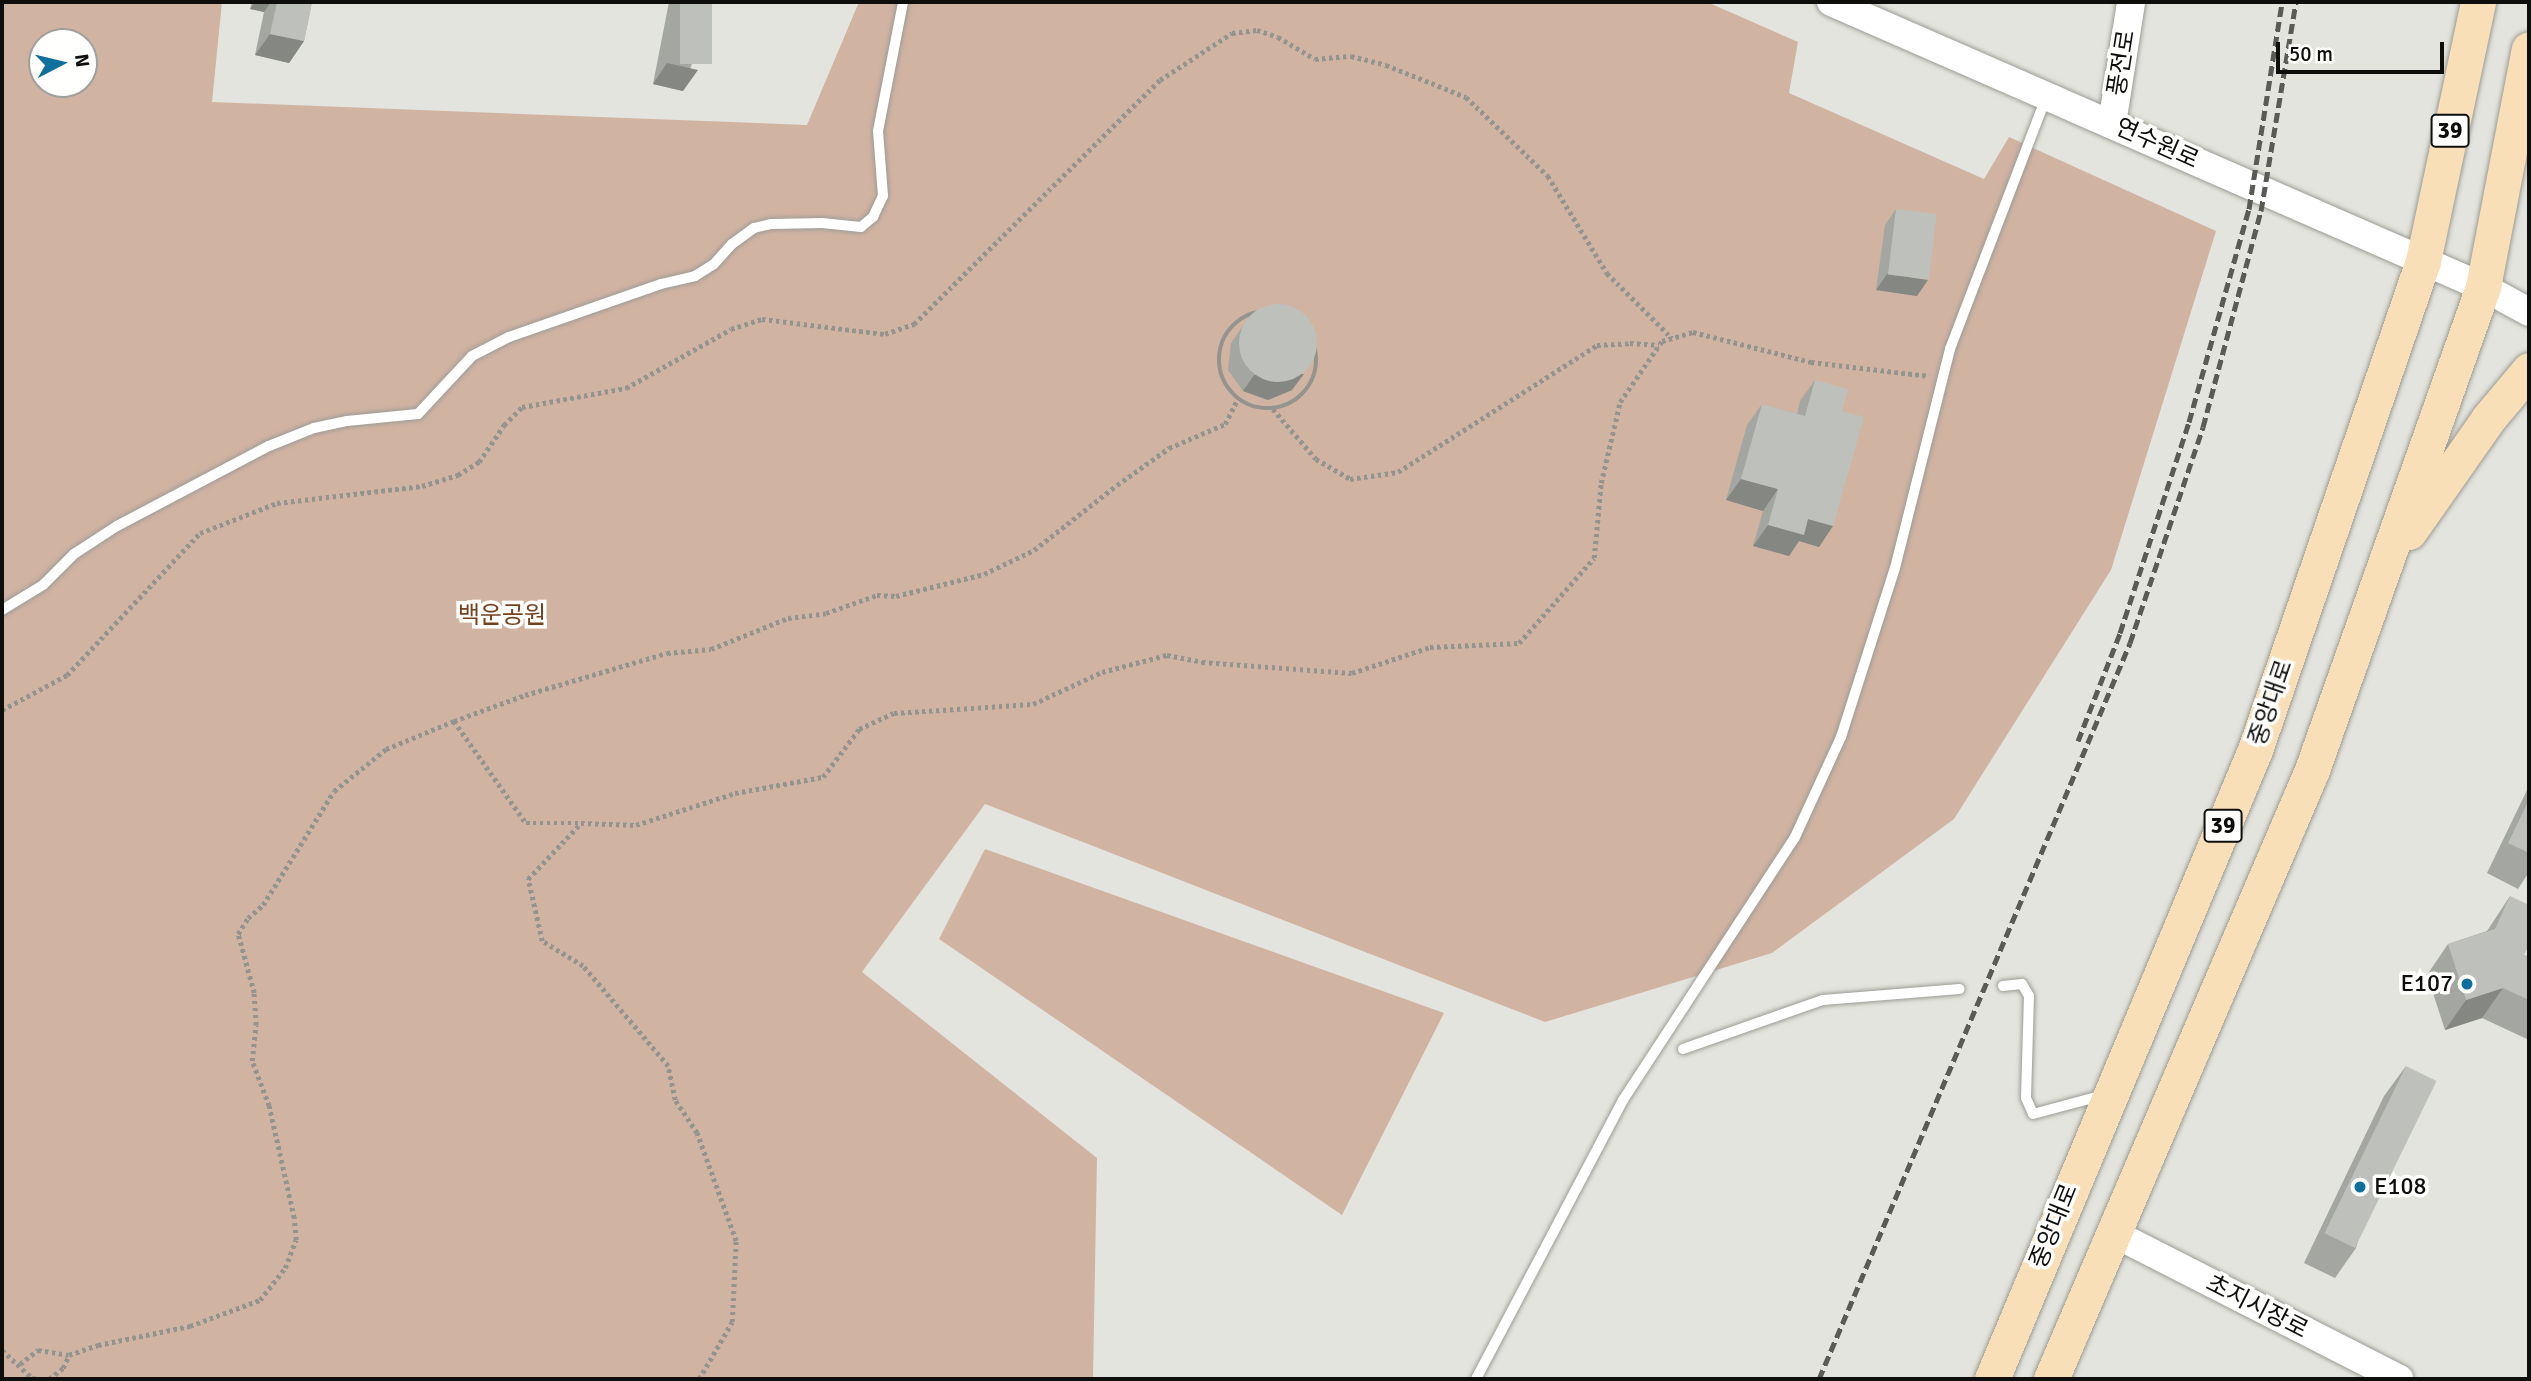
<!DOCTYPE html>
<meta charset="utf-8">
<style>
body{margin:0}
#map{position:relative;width:2531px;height:1381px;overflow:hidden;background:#e4e4de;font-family:Signika,"Noto Sans KR",sans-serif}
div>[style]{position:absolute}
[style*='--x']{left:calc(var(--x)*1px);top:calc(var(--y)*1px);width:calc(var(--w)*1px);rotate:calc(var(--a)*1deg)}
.green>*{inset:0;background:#d1b3a2}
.path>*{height:4.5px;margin-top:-2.25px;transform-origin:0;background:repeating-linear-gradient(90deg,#94948f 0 3.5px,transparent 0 7px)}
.path>.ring{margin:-2.25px;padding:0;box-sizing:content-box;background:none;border:4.5px solid #94948f;border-radius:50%}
.roads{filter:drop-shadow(0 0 2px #9c9c96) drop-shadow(0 0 2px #9c9c96)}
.service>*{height:10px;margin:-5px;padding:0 5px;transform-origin:5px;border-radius:5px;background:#fff}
.tertiary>*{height:28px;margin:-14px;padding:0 14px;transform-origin:14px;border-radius:14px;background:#fff}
.primary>*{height:35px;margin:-17.5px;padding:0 17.5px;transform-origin:17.5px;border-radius:17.5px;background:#f9dfb7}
.rail>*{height:5px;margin-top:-2.5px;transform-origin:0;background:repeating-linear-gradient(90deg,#5a5a57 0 10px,transparent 0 15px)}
.wall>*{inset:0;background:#a3a6a1}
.shaded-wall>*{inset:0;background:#858783}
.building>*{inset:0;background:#bec1bb;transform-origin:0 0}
.round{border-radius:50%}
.dots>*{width:19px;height:19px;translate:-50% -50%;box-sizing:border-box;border:4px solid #fffffe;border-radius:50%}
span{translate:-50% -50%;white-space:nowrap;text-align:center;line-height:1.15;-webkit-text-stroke:7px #fffffe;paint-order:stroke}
.shield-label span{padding:2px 5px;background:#fffffe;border:2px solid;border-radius:5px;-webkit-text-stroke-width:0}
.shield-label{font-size:23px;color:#0e0e0c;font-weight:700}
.street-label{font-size:24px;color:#0e0e0c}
.park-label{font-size:24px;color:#75411f}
.poi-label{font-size:24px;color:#0e0e0c}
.right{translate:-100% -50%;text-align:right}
.left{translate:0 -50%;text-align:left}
.frame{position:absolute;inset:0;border:4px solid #0e0e0c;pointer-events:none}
.north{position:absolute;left:28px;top:28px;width:70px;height:70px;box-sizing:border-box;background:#fffffe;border:2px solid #9f9f9d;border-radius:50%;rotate:83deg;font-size:19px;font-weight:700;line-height:28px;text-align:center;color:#0e0e0c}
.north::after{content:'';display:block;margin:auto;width:24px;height:32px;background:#0f6f9d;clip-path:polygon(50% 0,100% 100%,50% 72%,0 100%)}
.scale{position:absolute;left:2276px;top:42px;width:168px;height:32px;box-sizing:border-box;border:4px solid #0e0e0c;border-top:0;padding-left:9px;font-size:21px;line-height:24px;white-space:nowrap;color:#0e0e0c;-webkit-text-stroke:5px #fffffe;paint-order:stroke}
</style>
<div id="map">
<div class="green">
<div style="clip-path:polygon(evenodd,2px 2px,222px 2px,212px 102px,807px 125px,859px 2px,1707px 2px,1798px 42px,1789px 93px,1984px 179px,2009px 137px,2216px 231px,2111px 570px,1954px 819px,1772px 953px,1545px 1022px,985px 804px,862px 972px,1097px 1158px,1093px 1379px,2px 1379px,2px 2px,42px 42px,84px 42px,84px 84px,42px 84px,42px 42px)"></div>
<div style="clip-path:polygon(985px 849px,1444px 1013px,1342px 1215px,939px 939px)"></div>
</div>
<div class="path">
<div class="ring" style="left:1219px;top:311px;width:93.5px;height:93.5px"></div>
<div style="--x:1273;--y:409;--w:66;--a:49.3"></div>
<div style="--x:1316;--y:459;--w:39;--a:30"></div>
<div style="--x:1350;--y:479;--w:49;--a:-8.3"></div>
<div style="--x:1398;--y:472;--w:236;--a:-32.5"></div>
<div style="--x:1597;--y:345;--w:33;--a:-3"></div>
<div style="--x:1630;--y:343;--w:29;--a:4"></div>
<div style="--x:2;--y:710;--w:74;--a:-28.3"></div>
<div style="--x:67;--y:675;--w:195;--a:-46.9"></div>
<div style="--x:200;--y:533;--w:83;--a:-21.3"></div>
<div style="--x:277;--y:503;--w:146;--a:-6.7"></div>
<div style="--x:422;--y:486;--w:38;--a:-17"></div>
<div style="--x:458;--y:475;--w:25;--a:-32"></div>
<div style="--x:479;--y:462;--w:45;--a:-56"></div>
<div style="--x:504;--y:425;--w:25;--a:-45"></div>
<div style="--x:522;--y:407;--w:106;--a:-10.4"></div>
<div style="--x:626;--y:388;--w:120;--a:-29.3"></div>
<div style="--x:731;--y:329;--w:33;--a:-18"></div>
<div style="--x:762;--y:319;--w:124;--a:7"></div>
<div style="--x:885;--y:334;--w:31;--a:-19"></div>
<div style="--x:914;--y:324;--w:346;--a:-44.8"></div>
<div style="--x:1160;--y:80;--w:86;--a:-33.1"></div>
<div style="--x:1232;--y:33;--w:25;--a:-7"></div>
<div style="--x:1257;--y:30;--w:22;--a:18"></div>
<div style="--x:1278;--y:37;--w:43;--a:30.7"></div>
<div style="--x:1315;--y:59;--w:36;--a:-5"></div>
<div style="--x:1351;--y:56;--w:36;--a:14"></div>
<div style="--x:1386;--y:65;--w:86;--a:21.8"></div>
<div style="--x:1466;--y:97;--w:114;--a:43.9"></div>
<div style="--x:1548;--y:176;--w:114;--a:58.7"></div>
<div style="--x:1607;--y:273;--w:92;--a:45"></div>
<div style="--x:454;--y:721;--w:76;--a:-20.1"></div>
<div style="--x:525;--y:695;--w:148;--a:-16.5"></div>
<div style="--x:667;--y:653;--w:44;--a:-5.2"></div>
<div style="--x:711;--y:649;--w:83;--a:-21.9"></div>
<div style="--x:788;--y:618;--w:38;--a:-7"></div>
<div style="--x:826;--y:613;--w:54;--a:-19.4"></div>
<div style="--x:877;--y:595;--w:19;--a:3"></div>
<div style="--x:896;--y:596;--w:91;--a:-14"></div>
<div style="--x:984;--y:574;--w:55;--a:-25.6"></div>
<div style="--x:1034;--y:550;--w:105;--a:-38.1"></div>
<div style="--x:1117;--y:485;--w:64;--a:-35.4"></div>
<div style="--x:1169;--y:448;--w:61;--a:-23.2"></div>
<div style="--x:1225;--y:424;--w:28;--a:-63"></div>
<div style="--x:2;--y:1350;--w:41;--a:43"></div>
<div style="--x:32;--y:1378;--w:7;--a:8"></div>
<div style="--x:20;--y:1364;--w:23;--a:-38"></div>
<div style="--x:38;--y:1350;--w:31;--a:9"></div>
<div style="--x:49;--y:1379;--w:18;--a:-38"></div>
<div style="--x:63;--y:1368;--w:14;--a:-65"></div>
<div style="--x:69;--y:1355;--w:31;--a:-19"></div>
<div style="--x:98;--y:1345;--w:94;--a:-11.7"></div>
<div style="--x:190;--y:1326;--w:75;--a:-20.4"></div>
<div style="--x:260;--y:1300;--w:41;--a:-52"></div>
<div style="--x:285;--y:1268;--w:30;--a:-69"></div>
<div style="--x:296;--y:1240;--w:22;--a:-95"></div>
<div style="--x:294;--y:1218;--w:115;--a:-102.6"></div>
<div style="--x:269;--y:1106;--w:48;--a:-110.7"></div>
<div style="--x:252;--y:1061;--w:36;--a:-84"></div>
<div style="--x:256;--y:1025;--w:32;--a:-94"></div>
<div style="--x:254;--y:993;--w:61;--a:-105.2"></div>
<div style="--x:238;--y:934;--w:19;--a:-58"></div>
<div style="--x:248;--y:918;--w:20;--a:-41"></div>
<div style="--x:263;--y:905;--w:134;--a:-58.1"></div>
<div style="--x:334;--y:791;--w:67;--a:-38.9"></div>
<div style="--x:386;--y:749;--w:74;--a:-22.4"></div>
<div style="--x:454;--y:721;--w:125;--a:54.8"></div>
<div style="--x:526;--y:823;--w:53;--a:0"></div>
<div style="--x:699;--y:1379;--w:66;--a:-59.9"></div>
<div style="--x:732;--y:1322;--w:81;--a:-87.2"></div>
<div style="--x:736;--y:1241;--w:115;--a:-109.9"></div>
<div style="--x:697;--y:1133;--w:40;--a:-124"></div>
<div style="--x:675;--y:1100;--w:35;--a:-102"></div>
<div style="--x:668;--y:1066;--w:131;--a:-130.4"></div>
<div style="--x:583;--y:966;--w:48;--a:-148.6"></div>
<div style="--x:542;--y:941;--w:64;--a:-102.7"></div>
<div style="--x:528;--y:879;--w:77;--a:-46.6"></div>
<div style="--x:581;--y:823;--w:55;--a:2.1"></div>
<div style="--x:636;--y:825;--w:104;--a:-17.9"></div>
<div style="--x:735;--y:793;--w:89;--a:-10.3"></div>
<div style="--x:823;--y:777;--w:60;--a:-53.1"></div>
<div style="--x:859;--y:729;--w:38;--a:-25"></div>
<div style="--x:894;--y:713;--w:139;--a:-3.7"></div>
<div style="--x:1033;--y:704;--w:76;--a:-24.9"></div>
<div style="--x:1102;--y:672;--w:67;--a:-14.7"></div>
<div style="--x:1167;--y:655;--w:36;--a:11"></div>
<div style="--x:1202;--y:662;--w:150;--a:4.2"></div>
<div style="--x:1352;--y:673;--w:82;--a:-18.4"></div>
<div style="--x:1430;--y:647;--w:89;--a:-2.6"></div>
<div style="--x:1519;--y:643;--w:113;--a:-48.6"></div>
<div style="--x:1594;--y:558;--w:75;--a:-84.7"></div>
<div style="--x:1601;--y:483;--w:83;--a:-76.8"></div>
<div style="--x:1620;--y:402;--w:74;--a:-55.5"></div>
<div style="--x:1662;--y:341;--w:32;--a:-16"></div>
<div style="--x:1693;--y:332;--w:122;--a:14.3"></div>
<div style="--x:1811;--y:362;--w:119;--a:6.8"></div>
</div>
<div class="roads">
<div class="service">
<div style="--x:2;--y:610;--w:48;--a:-31.4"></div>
<div style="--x:43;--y:585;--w:44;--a:-45"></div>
<div style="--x:74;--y:554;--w:51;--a:-33.1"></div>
<div style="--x:117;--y:526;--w:172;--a:-27.8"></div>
<div style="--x:269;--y:446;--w:48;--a:-21.8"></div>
<div style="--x:314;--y:428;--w:34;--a:-12"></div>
<div style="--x:347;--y:421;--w:71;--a:-5.6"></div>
<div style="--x:418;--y:414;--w:79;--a:-47"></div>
<div style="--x:472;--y:356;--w:42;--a:-27.2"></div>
<div style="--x:509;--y:337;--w:161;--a:-19.2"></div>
<div style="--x:661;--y:284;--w:35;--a:-13"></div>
<div style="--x:695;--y:276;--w:22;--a:-32"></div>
<div style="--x:714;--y:264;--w:27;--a:-48"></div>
<div style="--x:732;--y:244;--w:27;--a:-36"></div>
<div style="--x:754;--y:228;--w:18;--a:-13"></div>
<div style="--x:772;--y:224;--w:50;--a:-1.1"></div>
<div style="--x:822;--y:223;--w:39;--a:6"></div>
<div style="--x:861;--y:227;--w:16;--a:-40"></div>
<div style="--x:873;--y:217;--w:23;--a:-65"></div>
<div style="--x:883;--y:196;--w:65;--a:-94.4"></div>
<div style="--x:878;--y:131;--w:131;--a:-79"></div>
<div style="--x:2003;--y:986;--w:19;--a:-6"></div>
<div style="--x:2022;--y:984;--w:14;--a:60"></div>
<div style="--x:2029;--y:996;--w:102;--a:91.7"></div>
<div style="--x:2026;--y:1098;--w:17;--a:66"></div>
<div style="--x:2033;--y:1114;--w:73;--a:-15"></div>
<div style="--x:1683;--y:1049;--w:148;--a:-19.3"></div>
<div style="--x:1823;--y:1000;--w:137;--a:-4.6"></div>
<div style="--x:1476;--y:1379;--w:315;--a:-62.2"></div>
<div style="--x:1623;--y:1100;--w:314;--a:-56.8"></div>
<div style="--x:1795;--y:837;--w:110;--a:-65.3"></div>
<div style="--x:1841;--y:737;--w:177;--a:-72.3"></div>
<div style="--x:1895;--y:568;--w:226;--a:-75.9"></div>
<div style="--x:1950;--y:349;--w:270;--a:-69.1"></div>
</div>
<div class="tertiary">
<div style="--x:1831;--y:2;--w:712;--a:23.61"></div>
<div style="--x:2483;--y:287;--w:52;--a:28.5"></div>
<div style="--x:2112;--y:124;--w:123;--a:-81.1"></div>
<div style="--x:2115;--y:1234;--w:319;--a:27"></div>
</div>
<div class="primary">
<div style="--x:2409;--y:532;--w:138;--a:-55"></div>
<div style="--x:2488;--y:419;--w:64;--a:-50.1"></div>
<div style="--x:1992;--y:1379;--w:682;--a:-67.31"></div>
<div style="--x:2255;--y:750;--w:517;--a:-71.04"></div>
<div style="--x:2423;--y:261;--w:265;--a:-78"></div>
<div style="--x:2051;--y:1379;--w:663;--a:-66.8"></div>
<div style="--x:2312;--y:770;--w:512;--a:-70.5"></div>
<div style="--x:2483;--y:287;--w:242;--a:-79.1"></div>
</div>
</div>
<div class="rail">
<div style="--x:2078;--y:741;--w:116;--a:-68.7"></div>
<div style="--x:2120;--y:633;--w:222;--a:-71.9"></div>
<div style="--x:2189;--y:422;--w:221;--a:-74.3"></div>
<div style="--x:2249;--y:209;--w:210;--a:-80.9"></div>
<div style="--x:1819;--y:1379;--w:799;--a:-67.09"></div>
<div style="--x:2130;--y:643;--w:228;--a:-71.3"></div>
<div style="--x:2203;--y:427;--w:224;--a:-75"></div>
<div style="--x:2261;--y:211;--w:212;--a:-80.5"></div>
</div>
<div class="wall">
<div style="clip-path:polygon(252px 2px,312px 2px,304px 41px,289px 63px,255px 55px,264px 12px,250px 9px)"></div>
<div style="clip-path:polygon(669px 2px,712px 2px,683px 91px,653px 84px)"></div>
<div style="clip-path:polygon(1896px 209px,1917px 296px,1876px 290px,1885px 225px)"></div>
<div style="clip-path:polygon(1250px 316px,1292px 390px,1268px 400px,1243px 391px,1228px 370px,1231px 343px)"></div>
<div style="clip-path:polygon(1815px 380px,1842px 411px,1833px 526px,1819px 547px,1799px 541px,1789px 556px,1753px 546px,1763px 511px,1726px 500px,1747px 425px,1762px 404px,1797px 414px,1800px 401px)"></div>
<div style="clip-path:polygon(2529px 786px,2529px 872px,2518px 889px,2487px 873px)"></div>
<div style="clip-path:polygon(2510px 896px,2524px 955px,2529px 957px,2529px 1040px,2482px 1018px,2445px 1030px,2427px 975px,2448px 944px,2487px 931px)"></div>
<div style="clip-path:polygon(2406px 1066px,2356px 1248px,2335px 1278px,2304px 1263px,2384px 1096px)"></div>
</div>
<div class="shaded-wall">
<div style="clip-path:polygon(255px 2px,271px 2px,264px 12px,250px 9px)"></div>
<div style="clip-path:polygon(270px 34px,304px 41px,289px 63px,255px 55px)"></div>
<div style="clip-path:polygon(667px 63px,698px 70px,683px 91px,653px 84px)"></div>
<div style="clip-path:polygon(1887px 274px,1928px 280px,1917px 296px,1876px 290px)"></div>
<div style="clip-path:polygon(1304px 374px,1292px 390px,1268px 400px,1243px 391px,1254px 375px)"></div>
<div style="clip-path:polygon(1741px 479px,1778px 489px,1763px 511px,1726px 500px)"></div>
<div style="clip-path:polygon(1808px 519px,1833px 526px,1819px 547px,1799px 541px,1789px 556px,1753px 546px,1768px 525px)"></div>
<div style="clip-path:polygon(2503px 988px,2482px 1018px,2445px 1030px,2466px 1000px)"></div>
</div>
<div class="building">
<div style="clip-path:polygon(277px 2px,312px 2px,304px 41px,270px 34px)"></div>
<div style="left:680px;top:2px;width:32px;height:62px"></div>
<div style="left:1896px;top:209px;width:41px;height:66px;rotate:7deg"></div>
<div class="round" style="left:1239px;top:304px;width:78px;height:78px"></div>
<div style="clip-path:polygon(1815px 380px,1848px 389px,1842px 411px,1864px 417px,1833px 526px,1808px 519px,1804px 535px,1768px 525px,1778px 489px,1741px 479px,1762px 404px,1805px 416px)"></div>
<div style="clip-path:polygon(2529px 800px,2529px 853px,2508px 843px)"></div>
<div style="clip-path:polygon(2510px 896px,2529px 905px,2529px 945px,2524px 955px,2529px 957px,2529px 1000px,2503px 988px,2466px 1000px,2448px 944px,2495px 929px)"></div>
<div style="left:2406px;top:1066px;width:34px;height:186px;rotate:26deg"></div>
</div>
<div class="dots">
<div style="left:2467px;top:984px;background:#0f6f9d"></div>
<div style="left:2360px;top:1187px;background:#0f6f9d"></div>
</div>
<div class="shield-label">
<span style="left:2450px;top:131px">39</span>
<span style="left:2223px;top:826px">39</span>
</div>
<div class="street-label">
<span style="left:2122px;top:63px;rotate:-81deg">풍전로</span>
<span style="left:2157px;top:144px;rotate:24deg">연수원로</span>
<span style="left:2271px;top:703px;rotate:-71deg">중앙대로</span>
<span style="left:2054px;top:1226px;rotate:-68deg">중앙대로</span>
<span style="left:2257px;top:1307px;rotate:27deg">초지시장로</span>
</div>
<div class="park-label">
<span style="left:502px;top:616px">백운공원</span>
</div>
<div class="poi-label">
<span class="right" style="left:2453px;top:984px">E107</span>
<span class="left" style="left:2374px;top:1187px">E108</span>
</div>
<div class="frame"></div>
<div class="north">N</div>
<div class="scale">50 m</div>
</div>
